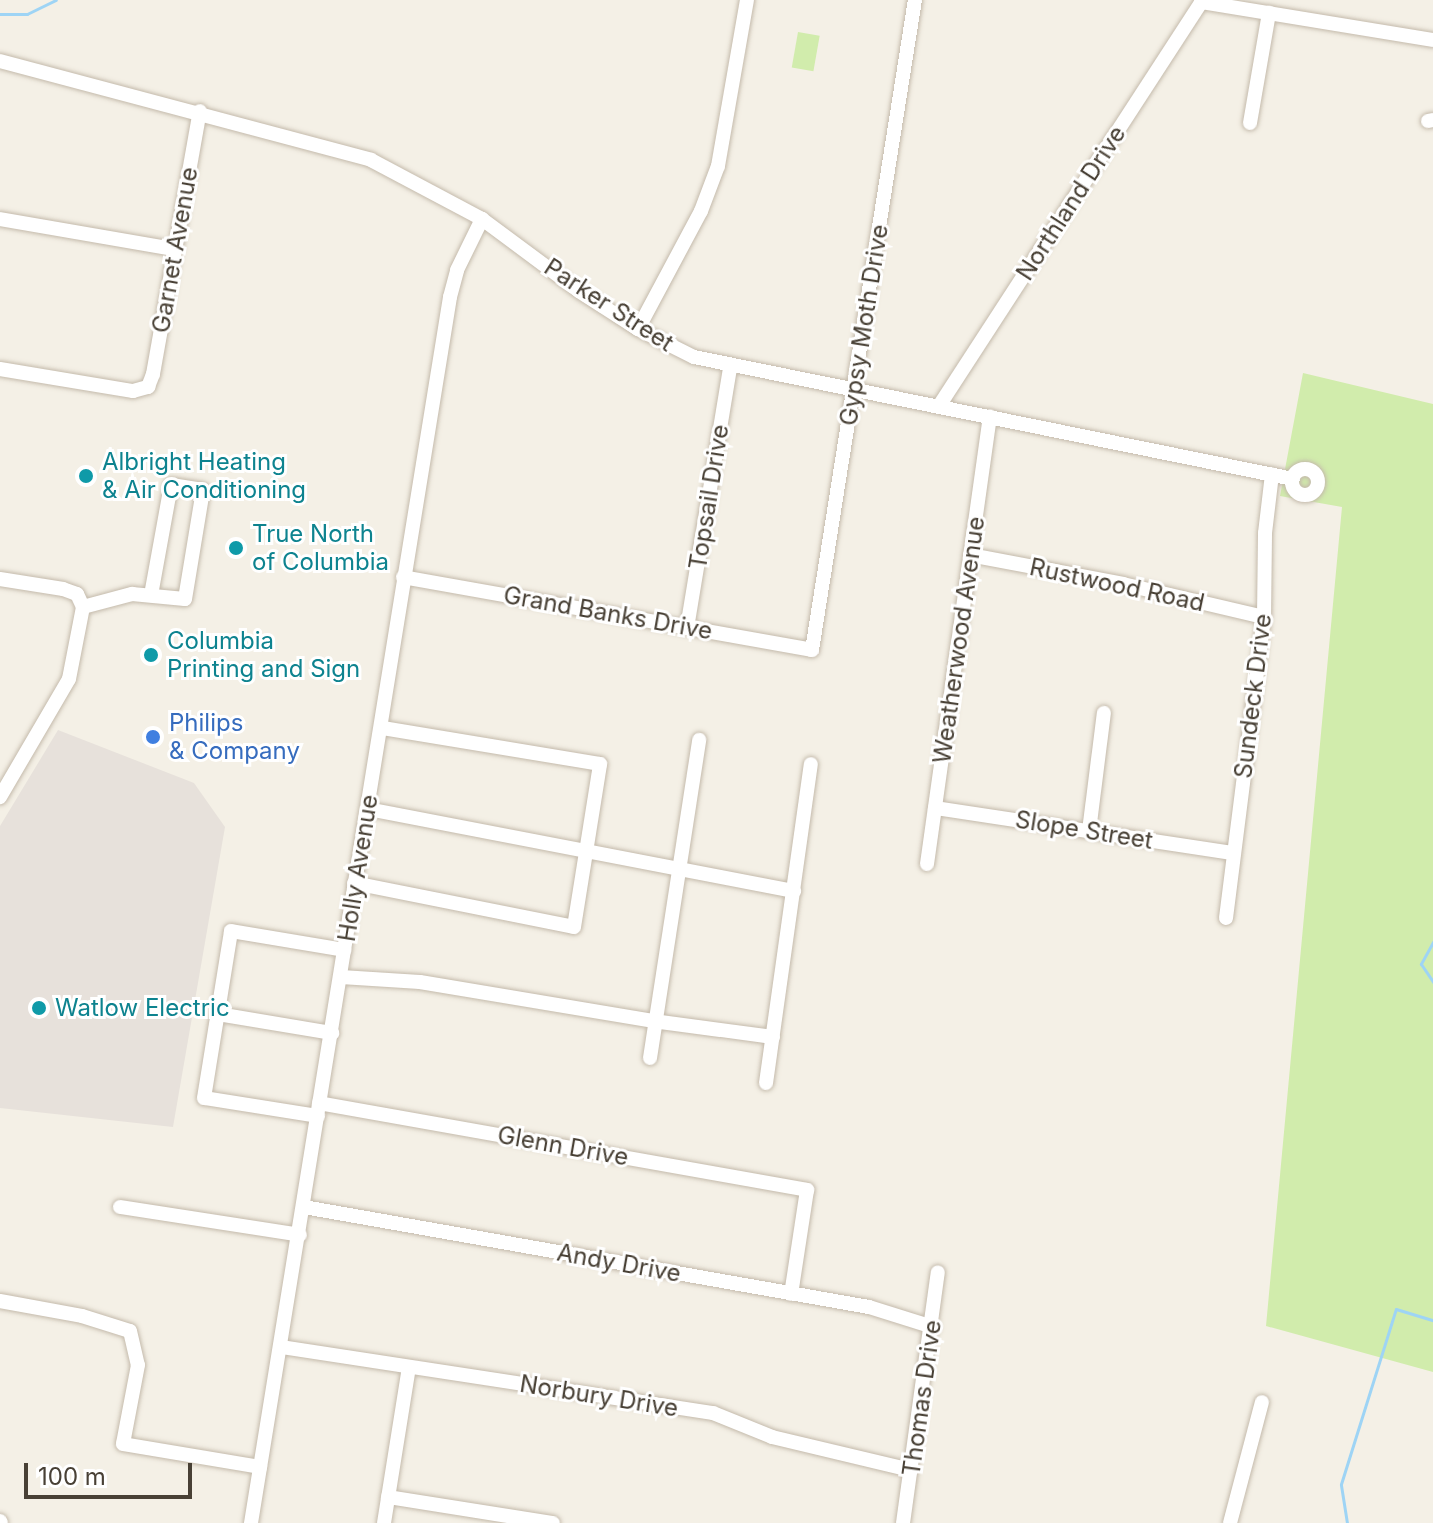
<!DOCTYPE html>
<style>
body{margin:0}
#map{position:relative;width:1433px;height:1523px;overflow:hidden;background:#f4f0e6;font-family:Inter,sans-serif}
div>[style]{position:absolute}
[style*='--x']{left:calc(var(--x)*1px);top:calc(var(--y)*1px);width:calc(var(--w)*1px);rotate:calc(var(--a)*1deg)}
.industrial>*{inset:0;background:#e7e1db}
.green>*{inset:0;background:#d1ecac;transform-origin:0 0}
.stream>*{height:3px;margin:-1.5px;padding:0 1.5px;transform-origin:1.5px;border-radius:1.5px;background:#9ed4f5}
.roads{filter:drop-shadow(0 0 2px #c4baab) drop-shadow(0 0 2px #c4baab)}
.minor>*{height:14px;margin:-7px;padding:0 7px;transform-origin:7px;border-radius:7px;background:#fff}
.minor>.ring{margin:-7px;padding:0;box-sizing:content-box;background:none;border:14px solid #fff;border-radius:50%}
.dots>*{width:22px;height:22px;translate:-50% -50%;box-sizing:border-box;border:4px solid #fff;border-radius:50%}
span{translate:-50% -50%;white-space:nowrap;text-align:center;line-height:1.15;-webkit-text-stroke:6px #fff;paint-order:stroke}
.street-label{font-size:24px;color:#484035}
.culture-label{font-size:24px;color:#0d838f}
.left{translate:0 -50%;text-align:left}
.shop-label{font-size:24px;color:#366cbe}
.scale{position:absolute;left:24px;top:1463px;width:168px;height:36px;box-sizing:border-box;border:4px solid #484035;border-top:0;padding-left:10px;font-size:24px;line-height:28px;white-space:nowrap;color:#484035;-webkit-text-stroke:6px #fff;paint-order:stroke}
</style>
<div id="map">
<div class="industrial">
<div style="clip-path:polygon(58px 730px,194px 783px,225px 827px,173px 1127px,0 1108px,0 826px)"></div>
</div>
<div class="green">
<div style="left:798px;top:32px;width:22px;height:36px;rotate:10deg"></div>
<div style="clip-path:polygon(1303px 373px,1433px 404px,1433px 1372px,1266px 1326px,1342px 507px,1280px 496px)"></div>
</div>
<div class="stream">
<div style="--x:0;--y:14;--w:27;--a:0"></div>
<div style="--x:27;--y:14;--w:32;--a:-26"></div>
<div style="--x:1433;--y:942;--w:25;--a:119"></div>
<div style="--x:1421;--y:964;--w:22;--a:56"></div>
<div style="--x:1347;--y:1523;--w:39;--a:-99"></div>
<div style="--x:1341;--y:1484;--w:183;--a:-72.6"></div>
<div style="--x:1396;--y:1309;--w:39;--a:17"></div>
</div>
<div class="roads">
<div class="minor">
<div style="--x:1201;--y:2;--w:235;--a:9.3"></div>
<div style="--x:0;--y:61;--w:384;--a:14.9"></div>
<div style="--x:371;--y:160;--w:126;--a:28"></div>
<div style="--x:482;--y:219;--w:121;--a:36.6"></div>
<div style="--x:579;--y:291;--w:70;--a:32.8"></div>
<div style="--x:638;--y:329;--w:63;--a:26.6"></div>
<div style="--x:694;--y:357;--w:611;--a:11.51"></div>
<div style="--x:1428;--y:121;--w:5;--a:-11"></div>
<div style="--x:1250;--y:123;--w:112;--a:-80.2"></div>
<div style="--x:0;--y:219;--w:177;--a:9.8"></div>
<div style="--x:638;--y:329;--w:134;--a:-61.9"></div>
<div style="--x:701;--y:211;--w:48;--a:-69.3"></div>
<div style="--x:718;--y:166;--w:169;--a:-80.1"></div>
<div style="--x:0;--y:369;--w:135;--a:9.4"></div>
<div style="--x:133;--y:391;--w:16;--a:-15"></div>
<div style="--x:148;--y:387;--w:14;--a:-69"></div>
<div style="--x:153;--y:374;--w:267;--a:-79.9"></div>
<div style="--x:939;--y:406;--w:484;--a:-57"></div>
<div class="ring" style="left:1292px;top:469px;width:12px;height:12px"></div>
<div style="--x:970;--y:555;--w:156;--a:10.7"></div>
<div style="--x:1123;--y:584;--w:145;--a:13.2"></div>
<div style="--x:403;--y:577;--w:415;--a:10.1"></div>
<div style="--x:812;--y:650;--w:658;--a:-81"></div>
<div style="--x:0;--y:579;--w:64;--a:9"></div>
<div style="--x:63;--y:589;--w:15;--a:20"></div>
<div style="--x:77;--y:594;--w:14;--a:65"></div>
<div style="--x:83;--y:607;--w:73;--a:101"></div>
<div style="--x:69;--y:679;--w:137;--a:120.3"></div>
<div style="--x:83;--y:607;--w:51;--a:-14.9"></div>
<div style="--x:132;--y:594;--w:53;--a:5.4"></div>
<div style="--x:185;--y:599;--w:110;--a:-80.6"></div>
<div style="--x:203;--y:490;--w:32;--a:-171"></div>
<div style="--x:171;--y:485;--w:112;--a:100.3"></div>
<div style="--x:687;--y:628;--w:265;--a:-80.6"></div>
<div style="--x:935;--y:808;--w:302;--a:8.6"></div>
<div style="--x:368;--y:809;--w:434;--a:10.9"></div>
<div style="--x:1089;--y:831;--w:119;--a:-82.8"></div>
<div style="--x:927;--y:864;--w:452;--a:-82"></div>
<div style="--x:354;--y:883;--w:224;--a:11.3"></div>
<div style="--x:574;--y:927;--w:165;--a:-80.9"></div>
<div style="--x:600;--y:764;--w:221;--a:-170.6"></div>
<div style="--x:1226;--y:918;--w:303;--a:-82.8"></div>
<div style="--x:1264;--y:617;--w:84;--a:-89.3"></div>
<div style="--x:1265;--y:533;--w:59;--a:-83.2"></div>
<div style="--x:341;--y:977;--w:79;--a:3.6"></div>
<div style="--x:420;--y:982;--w:236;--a:9.5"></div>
<div style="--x:653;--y:1021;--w:121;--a:7.6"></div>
<div style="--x:218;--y:1014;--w:116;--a:9.5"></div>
<div style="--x:650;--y:1058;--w:322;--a:-81.2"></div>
<div style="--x:766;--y:1083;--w:322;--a:-82"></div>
<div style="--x:319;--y:1103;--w:496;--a:10.1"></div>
<div style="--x:807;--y:1190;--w:105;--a:98.7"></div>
<div style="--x:318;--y:1116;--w:115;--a:-171"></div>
<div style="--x:204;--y:1098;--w:169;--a:-80.8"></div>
<div style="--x:231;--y:931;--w:115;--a:9.5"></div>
<div style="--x:120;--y:1207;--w:182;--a:8.8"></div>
<div style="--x:304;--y:1207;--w:574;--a:10.04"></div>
<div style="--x:869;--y:1307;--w:67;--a:17.4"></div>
<div style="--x:0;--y:1301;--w:83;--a:10.4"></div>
<div style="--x:82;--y:1316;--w:50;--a:17.4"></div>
<div style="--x:130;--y:1331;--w:35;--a:77"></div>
<div style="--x:138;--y:1365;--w:80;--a:100.8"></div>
<div style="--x:123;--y:1444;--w:139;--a:9.5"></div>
<div style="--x:281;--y:1347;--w:437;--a:8.7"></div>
<div style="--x:713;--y:1413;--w:64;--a:22.1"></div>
<div style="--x:772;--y:1437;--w:143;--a:13.4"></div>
<div style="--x:388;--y:1497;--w:167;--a:9"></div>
<div style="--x:0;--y:1521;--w:2;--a:63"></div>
<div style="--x:251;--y:1523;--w:1242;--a:-80.78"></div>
<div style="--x:450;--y:297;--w:28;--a:-75"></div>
<div style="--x:457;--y:270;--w:57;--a:-63.9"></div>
<div style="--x:384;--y:1523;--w:158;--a:-80.9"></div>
<div style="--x:903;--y:1523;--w:253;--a:-82.1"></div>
<div style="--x:1230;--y:1523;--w:125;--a:-75.2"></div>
</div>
</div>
<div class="dots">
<div style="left:86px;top:476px;background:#0f9aa8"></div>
<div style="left:236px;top:548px;background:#0f9aa8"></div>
<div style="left:151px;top:655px;background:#0f9aa8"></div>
<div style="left:153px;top:737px;background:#3f7fe0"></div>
<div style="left:39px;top:1008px;background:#0f9aa8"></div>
</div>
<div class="street-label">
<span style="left:1071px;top:203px;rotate:-57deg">Northland Drive</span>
<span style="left:175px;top:250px;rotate:-80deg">Garnet Avenue</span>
<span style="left:609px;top:305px;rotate:33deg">Parker Street</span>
<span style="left:864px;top:325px;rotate:-81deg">Gypsy Moth Drive</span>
<span style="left:709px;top:497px;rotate:-81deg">Topsail Drive</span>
<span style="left:1117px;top:585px;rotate:12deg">Rustwood Road</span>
<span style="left:608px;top:613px;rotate:10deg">Grand Banks Drive</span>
<span style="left:959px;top:640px;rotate:-82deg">Weatherwood Avenue</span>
<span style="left:1253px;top:696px;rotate:-83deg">Sundeck Drive</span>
<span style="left:1084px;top:830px;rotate:9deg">Slope Street</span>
<span style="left:358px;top:868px;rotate:-81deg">Holly Avenue</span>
<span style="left:563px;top:1146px;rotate:10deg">Glenn Drive</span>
<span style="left:619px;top:1263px;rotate:10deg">Andy Drive</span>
<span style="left:599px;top:1396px;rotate:9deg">Norbury Drive</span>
<span style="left:922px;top:1398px;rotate:-82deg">Thomas Drive</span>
</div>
<div class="culture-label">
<span class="left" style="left:102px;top:476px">Albright Heating<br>&amp; Air Conditioning</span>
<span class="left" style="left:252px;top:548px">True North<br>of Columbia</span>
<span class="left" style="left:167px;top:655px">Columbia<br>Printing and Sign</span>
<span class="left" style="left:55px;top:1008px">Watlow Electric</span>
</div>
<div class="shop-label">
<span class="left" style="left:169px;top:737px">Philips<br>&amp; Company</span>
</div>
<div class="scale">100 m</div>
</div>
